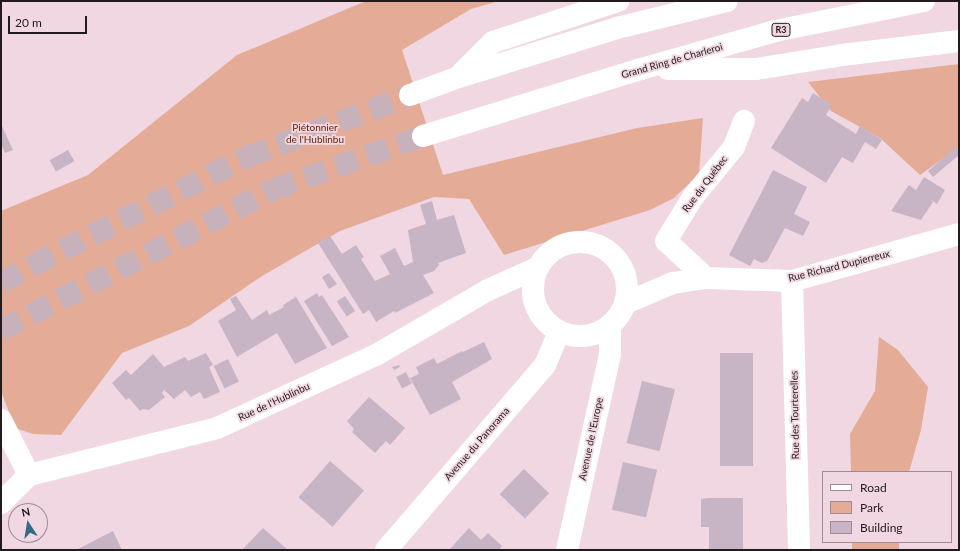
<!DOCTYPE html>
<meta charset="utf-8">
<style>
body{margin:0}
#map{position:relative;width:960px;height:551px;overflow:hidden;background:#f0d7e1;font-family:Lato,sans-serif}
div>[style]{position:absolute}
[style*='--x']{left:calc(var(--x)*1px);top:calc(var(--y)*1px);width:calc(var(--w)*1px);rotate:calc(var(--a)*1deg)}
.green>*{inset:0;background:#e4ab97;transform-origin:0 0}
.building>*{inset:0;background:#c7b5c6;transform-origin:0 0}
.motorway-tunnel>*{height:22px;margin-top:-11px;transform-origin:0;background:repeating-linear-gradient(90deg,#c7b1ba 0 22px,transparent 0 33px)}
.minor>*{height:22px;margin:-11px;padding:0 11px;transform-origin:11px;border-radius:11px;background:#fff}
.minor>.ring{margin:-11px;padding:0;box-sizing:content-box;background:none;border:22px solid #fff;border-radius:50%}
.motorway>*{height:22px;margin:-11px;padding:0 11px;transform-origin:11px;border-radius:11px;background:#fff}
span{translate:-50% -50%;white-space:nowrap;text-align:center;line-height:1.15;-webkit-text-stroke:3.5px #f0d7e1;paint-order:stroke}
.shield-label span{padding:1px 3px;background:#f0d7e1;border:1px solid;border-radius:3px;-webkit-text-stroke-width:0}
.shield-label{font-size:9px;color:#221a1d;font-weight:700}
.street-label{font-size:10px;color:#221a1d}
.park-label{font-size:10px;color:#601c00}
.frame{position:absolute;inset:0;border:2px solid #221a1d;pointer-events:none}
.legend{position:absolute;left:822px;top:471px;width:130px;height:72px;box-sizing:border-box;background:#f0d7e1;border:1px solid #9e8b93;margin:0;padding:5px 7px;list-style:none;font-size:12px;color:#221a1d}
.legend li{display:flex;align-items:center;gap:8px;height:20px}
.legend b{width:20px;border:1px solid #9e8b93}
.north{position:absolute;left:8px;top:503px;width:40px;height:40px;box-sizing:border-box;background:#f0d7e1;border:1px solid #9e8b93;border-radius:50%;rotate:348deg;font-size:11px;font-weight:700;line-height:16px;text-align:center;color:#221a1d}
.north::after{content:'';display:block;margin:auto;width:14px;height:18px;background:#336a85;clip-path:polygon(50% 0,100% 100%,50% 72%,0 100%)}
.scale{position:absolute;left:8px;top:16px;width:79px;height:18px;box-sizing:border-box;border:2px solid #221a1d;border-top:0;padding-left:5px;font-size:12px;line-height:14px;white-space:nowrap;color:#221a1d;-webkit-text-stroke:3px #f0d7e1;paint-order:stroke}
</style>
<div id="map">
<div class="green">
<div style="clip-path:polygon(366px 1px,499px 1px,471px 9px,402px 50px,443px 175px,637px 128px,703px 118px,699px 174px,674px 198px,650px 210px,504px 255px,469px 199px,434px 197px,340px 231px,262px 276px,189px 326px,122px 353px,61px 435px,33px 434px,15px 428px,1px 391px,1px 211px,88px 175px,237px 55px)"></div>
<div style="clip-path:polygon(959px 64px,959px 147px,920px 175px,880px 138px,831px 111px,808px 82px)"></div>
<div style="clip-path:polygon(879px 337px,898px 350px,928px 387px,921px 430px,909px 472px,851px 472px,850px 434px,875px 391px)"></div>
<div style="left:852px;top:542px;width:47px;height:8px"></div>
</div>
<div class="building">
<div style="clip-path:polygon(813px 93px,832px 105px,826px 115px,856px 134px,860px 126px,882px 140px,876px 149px,865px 142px,853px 163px,842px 157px,826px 183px,771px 148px,802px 98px,808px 102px)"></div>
<div style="clip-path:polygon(1px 124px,13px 150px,5px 153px,1px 144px)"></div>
<div style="clip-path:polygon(956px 147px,959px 150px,959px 155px,933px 177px,928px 171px)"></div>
<div style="left:68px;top:150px;width:13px;height:21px;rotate:61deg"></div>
<div style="clip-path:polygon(773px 170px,807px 187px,794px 214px,810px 222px,803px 236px,785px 228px,767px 261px,762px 263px,754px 259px,750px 266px,729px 255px)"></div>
<div style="clip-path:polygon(924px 177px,945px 190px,937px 204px,930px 199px,933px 202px,921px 220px,891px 211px,909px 185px,916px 190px)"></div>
<div style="clip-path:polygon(432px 201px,437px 220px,454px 215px,466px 253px,438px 263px,439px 265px,434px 271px,423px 275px,434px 293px,395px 313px,394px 311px,376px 322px,369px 310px,363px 314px,318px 243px,330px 236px,342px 254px,356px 245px,364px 257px,361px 259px,375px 281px,390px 274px,380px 256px,395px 248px,404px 266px,413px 262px,408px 230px,426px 224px,420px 205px)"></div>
<div style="clip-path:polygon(329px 273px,337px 284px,329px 289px,322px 277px)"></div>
<div style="clip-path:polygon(317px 293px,319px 297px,322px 295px,349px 337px,332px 346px,304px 301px)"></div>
<div style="clip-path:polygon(236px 296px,252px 320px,267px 310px,269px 315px,284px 307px,283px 305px,296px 297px,327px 348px,295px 364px,277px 333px,237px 357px,218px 321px,236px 310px,230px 299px)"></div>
<div style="left:345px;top:296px;width:18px;height:10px;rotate:56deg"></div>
<div style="clip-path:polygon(484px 342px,492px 359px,452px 382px,461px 399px,430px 415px,410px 378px,419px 374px,416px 367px,434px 358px,437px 364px,462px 351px,463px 352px)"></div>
<div style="clip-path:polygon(206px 353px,213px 365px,209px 367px,220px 392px,204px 399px,200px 392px,191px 397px,185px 390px,174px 399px,164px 390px,162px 393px,165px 397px,149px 410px,143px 409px,140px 411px,129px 398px,126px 400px,112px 383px,126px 370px,131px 375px,153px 354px,164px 367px,185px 357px,188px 361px)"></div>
<div style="left:720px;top:353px;width:33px;height:113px"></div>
<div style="left:228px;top:359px;width:25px;height:16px;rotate:64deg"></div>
<div style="clip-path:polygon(399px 365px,400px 367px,394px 370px,392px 367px)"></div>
<div style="left:406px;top:372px;width:13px;height:11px;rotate:63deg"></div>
<div style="left:642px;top:381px;width:34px;height:64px;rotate:14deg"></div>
<div style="clip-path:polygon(369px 397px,405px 428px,390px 445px,386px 441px,375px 453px,352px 432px,354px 429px,347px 421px)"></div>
<div style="left:330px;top:461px;width:45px;height:48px;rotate:41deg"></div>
<div style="left:623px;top:462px;width:35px;height:49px;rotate:13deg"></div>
<div style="left:524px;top:469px;width:35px;height:35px;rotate:44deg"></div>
<div style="clip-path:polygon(709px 498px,743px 498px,743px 550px,709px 550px,709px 527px,701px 527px,701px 499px)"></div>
<div style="clip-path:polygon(263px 528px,272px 536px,288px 550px,242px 550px)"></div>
<div style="clip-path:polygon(469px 528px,481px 540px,488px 533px,502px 546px,499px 550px,449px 550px)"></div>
<div style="clip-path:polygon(113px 531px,122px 550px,76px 550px)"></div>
</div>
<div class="motorway-tunnel">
<div style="--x:1;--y:283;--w:37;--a:-29"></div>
<div style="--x:33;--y:265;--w:240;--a:-26.8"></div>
<div style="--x:247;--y:157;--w:174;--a:-20.8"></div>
<div style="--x:1;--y:330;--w:307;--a:-27.3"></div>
<div style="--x:274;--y:189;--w:158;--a:-19.6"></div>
</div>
<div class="minor">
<div class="ring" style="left:533px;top:242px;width:72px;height:72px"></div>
<div style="--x:706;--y:278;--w:54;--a:-137.2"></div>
<div style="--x:666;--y:241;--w:52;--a:-58.5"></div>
<div style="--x:693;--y:197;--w:65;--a:-50.6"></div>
<div style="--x:734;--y:147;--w:28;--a:-69"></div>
<div style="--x:792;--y:281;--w:269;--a:88.5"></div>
<div style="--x:626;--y:303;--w:51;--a:-23.1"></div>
<div style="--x:673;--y:283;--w:33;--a:-9"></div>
<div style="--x:706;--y:278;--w:86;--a:2"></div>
<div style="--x:792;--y:281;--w:173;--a:-15.7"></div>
<div style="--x:1;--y:420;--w:62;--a:63"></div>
<div style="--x:1;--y:503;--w:40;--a:-45"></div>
<div style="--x:29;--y:475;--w:194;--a:-14"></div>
<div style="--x:217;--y:428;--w:175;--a:-24.7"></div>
<div style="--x:376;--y:355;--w:129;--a:-30.1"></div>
<div style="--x:488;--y:290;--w:54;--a:-24.2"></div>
<div style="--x:386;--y:550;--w:244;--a:-49.3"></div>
<div style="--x:545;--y:365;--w:36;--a:-67"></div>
<div style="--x:567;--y:550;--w:200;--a:-77.6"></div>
<div style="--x:610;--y:355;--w:28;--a:-90"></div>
</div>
<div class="motorway">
<div style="--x:668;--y:69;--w:88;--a:0"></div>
<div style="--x:756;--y:69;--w:87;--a:-9.2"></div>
<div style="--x:842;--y:55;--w:118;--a:-6.8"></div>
<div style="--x:461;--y:74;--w:45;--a:-45"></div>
<div style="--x:493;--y:42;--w:132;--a:-18.2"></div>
<div style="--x:410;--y:95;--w:52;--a:-20.2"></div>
<div style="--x:459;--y:77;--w:165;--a:-17.2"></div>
<div style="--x:617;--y:28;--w:113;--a:-13.8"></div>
<div style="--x:423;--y:136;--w:228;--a:-17.1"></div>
<div style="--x:641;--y:69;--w:139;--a:-15.8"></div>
<div style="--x:775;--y:31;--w:152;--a:-11.4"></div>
</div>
<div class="shield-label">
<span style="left:781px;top:30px">R3</span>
</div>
<div class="street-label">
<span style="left:672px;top:61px;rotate:-16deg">Grand Ring de Charleroi</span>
<span style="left:705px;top:184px;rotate:-53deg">Rue du Québec</span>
<span style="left:839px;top:266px;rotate:-14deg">Rue Richard Dupierreux</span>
<span style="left:274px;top:402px;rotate:-25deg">Rue de l'Hublinbu</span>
<span style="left:795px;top:415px;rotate:-91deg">Rue des Tourterelles</span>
<span style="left:591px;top:439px;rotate:-78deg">Avenue de l'Europe</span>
<span style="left:477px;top:444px;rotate:-49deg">Avenue du Panorama</span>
</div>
<div class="park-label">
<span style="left:315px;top:133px">Piétonnier<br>de l'Hublinbu</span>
</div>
<div class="frame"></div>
<ul class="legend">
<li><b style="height:5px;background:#fff"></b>Road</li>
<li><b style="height:11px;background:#e4ab97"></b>Park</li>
<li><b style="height:11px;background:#c7b5c6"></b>Building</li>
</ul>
<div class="north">N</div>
<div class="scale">20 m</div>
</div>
